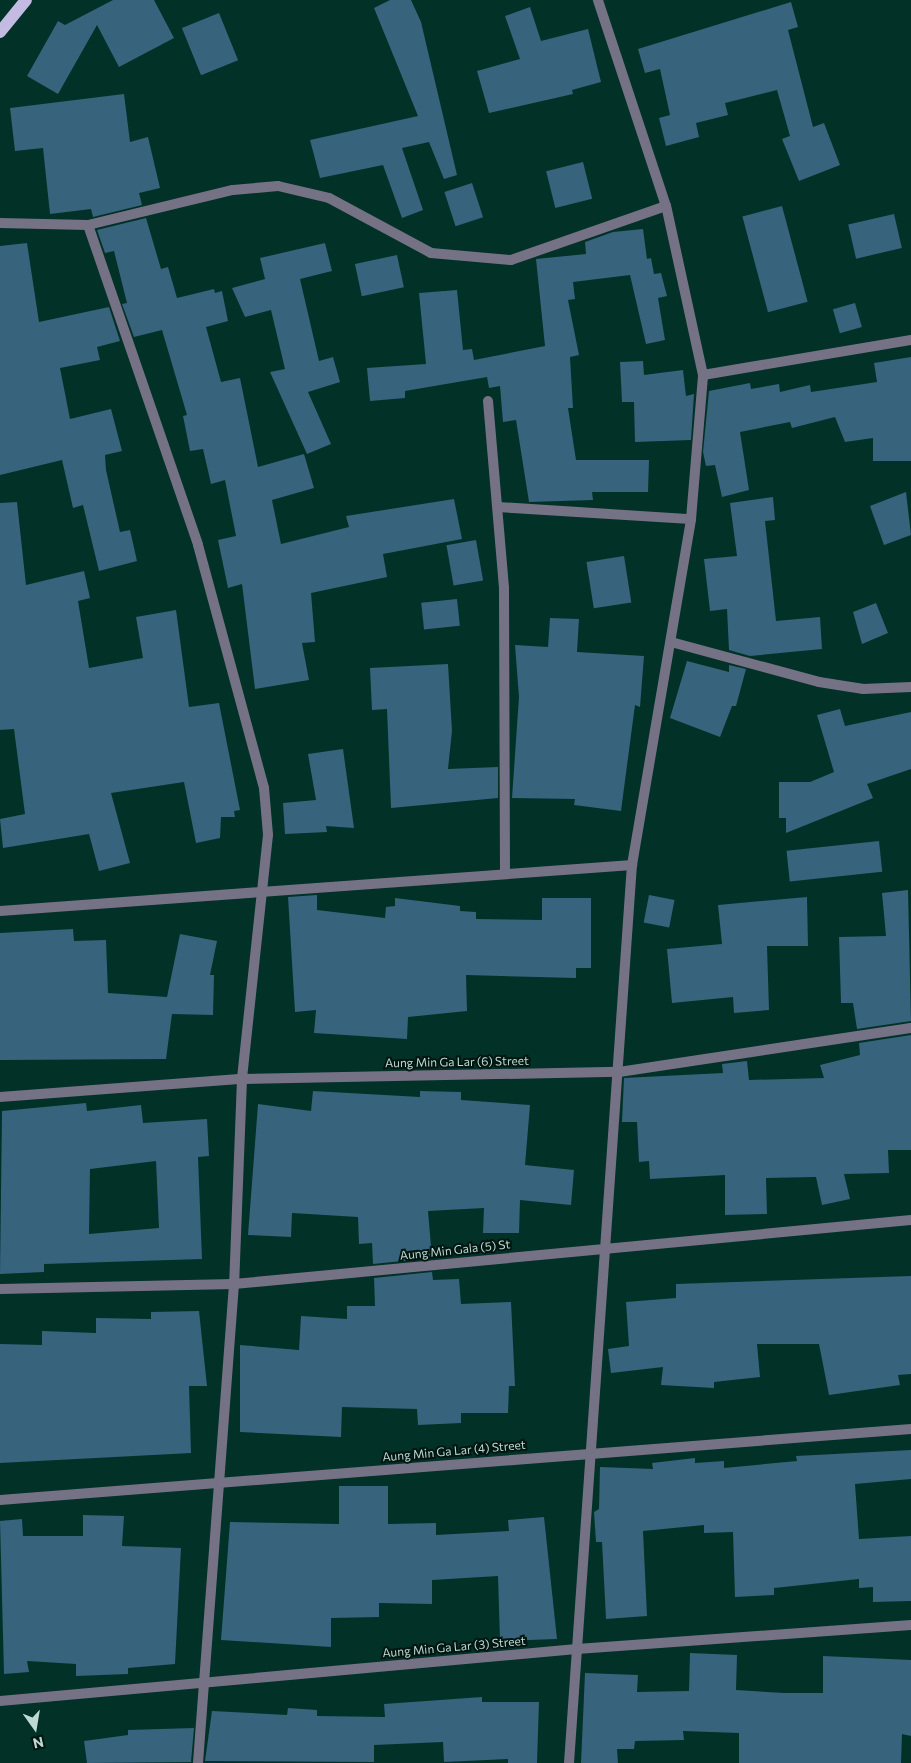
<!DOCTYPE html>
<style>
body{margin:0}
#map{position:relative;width:911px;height:1763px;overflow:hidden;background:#023128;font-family:Commissioner,sans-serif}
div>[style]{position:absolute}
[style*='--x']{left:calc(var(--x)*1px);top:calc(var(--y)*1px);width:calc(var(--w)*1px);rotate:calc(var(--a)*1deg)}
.building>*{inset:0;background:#37637d;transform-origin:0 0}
.street>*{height:10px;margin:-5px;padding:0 5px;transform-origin:5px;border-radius:5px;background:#767285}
.primary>*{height:12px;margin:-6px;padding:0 6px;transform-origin:6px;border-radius:6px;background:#c4bbe2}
span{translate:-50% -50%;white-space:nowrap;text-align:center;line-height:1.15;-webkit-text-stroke:4px #011611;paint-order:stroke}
.street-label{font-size:12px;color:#bdd9d1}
.north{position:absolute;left:10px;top:1703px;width:50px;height:50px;-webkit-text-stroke:4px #011611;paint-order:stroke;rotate:167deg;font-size:14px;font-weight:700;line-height:20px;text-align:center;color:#bdd9d1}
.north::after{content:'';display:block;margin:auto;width:18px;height:22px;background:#bdd9d1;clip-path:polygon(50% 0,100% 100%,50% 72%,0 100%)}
</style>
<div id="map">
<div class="building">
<div style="clip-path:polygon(113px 0,154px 0,174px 38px,119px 67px,97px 25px,58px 94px,27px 76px,58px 21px,65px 25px)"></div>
<div style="clip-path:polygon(390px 0,411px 0,421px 22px,457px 175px,444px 179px,429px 142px,402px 148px,423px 210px,402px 218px,383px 165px,320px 178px,310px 140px,418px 116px,374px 8px)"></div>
<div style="clip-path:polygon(791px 2px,798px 27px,788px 30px,813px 127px,824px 123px,840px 165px,799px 181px,782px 139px,790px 136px,777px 90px,725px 103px,728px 115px,696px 123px,699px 137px,666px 146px,659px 118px,670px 115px,660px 69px,645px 73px,638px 49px)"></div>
<div style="clip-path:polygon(530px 7px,541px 41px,588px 29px,601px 82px,572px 90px,573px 94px,489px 113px,477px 71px,520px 59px,505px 16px)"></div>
<div style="left:219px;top:13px;width:51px;height:40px;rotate:68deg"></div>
<div style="clip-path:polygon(124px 94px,130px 142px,148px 137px,160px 188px,139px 193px,142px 205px,93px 217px,91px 209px,50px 214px,43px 148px,15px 151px,10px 108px)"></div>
<div style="left:583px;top:162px;width:38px;height:38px;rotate:76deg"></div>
<div style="left:472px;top:183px;width:36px;height:29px;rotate:72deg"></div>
<div style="left:782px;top:206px;width:99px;height:41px;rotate:75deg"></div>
<div style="left:894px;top:214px;width:35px;height:47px;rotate:77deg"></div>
<div style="clip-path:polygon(146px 218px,161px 269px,168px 267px,177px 298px,214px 289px,215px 293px,222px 291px,228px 321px,206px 327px,221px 382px,240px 378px,258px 467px,304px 454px,314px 488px,272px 500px,281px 544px,349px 527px,346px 516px,454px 499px,462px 539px,383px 554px,387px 577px,311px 593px,315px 642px,302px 643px,309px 680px,255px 689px,242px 584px,228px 588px,218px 540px,236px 536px,225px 480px,211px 484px,203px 449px,190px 451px,183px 416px,187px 415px,162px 330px,134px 337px,122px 304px,127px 303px,114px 251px,105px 253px,97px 230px)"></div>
<div style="clip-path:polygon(643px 229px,647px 259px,651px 258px,654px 274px,661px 273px,667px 296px,658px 298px,665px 340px,646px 344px,630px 275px,573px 282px,575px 299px,568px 300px,579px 355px,570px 357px,573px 408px,568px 408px,576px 460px,649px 460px,648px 492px,592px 492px,593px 500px,529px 502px,516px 420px,503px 422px,500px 386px,489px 388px,487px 377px,405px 391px,405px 398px,370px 401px,367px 368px,426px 364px,419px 293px,457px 290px,463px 350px,472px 349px,474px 360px,545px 346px,536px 259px,586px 254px,585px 242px,613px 232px)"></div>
<div style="clip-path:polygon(27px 243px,39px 322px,109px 307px,120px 341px,97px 347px,100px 360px,60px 368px,70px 419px,111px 409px,122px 451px,105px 455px,106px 470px,120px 532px,130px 530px,137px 561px,99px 571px,83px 505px,73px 508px,62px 460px,0 475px,0 246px)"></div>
<div style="clip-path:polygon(325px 243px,332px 271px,300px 279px,319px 361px,333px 357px,340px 382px,308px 392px,331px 444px,307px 454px,270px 372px,285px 369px,271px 310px,245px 317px,232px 288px,265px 279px,260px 258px)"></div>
<div style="left:397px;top:255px;width:33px;height:43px;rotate:78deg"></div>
<div style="left:855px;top:303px;width:25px;height:23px;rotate:74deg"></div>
<div style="clip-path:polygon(911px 357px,911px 461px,873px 461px,873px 438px,845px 442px,835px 417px,792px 428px,790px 422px,740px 432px,749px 490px,722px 497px,715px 465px,706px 466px,703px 452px,709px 391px,750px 383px,751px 389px,779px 384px,780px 392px,810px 385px,811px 392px,877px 382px,874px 363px)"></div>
<div style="clip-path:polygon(643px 361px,644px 375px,683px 370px,686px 396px,694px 394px,691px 440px,635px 442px,634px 402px,622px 402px,620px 362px)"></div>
<div style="clip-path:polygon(906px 492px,911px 535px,884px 545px,870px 506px)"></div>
<div style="clip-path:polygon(773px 497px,775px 520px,765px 521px,776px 621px,820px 617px,822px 649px,750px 656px,729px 650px,727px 609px,710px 611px,704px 559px,737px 556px,730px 503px)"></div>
<div style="clip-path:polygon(17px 502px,26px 585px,84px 571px,90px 598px,78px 601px,89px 668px,143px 658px,136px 617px,176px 610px,189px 707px,219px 703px,240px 810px,234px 811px,235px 817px,221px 817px,220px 838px,196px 843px,184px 782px,111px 793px,130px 863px,99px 871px,89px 834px,3px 848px,0 819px,25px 814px,14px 729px,0 730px,0 503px)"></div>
<div style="left:476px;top:540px;width:41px;height:30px;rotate:80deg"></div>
<div style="left:624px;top:556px;width:47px;height:38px;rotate:81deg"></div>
<div style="left:457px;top:599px;width:27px;height:36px;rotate:84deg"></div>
<div style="clip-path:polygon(876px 603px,888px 633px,862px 644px,853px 612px)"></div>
<div style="clip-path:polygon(550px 618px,579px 619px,577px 652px,644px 656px,640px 707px,635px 705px,621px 811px,574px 805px,575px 799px,512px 798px,519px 697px,515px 645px,548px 647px)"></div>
<div style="clip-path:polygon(687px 661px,729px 672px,729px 665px,746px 669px,736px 706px,732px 706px,720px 737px,670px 718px)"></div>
<div style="clip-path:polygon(448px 664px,452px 731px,448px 769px,498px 767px,498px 798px,391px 808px,387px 709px,372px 710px,370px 668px)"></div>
<div style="clip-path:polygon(840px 709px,845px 726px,911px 712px,911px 769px,867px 784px,873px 798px,786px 833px,786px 818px,779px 818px,779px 782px,810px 782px,834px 772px,817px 715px)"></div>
<div style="clip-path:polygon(343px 749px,354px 828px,326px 826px,327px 832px,285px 834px,283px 803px,316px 800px,308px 754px)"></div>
<div style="left:879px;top:841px;width:31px;height:93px;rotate:84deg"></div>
<div style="clip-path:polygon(908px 890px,911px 1021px,857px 1029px,853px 1003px,841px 1003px,839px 937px,886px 936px,882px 893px)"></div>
<div style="clip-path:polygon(317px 895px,317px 910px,385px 918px,386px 907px,395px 906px,395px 898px,460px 906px,460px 911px,476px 912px,476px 919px,542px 920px,542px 898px,591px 898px,591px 968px,576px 968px,576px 978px,466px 975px,467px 1011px,408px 1017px,407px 1039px,314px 1033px,316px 1010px,295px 1012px,288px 897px)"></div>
<div style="left:649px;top:895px;width:26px;height:28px;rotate:11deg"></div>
<div style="clip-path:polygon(807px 897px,808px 946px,767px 946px,769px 1010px,734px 1013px,733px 997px,672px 1003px,667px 949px,722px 944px,718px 905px)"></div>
<div style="clip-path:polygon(73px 929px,74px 941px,106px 940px,108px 993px,167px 997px,180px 934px,217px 941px,210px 975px,214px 975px,213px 1015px,172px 1014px,166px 1059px,0 1060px,0 933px)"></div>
<div style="clip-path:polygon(911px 1035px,911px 1150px,888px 1150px,889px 1173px,844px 1174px,850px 1199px,822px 1205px,816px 1177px,766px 1178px,767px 1214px,725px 1215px,725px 1175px,650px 1179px,649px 1161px,639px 1162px,637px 1122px,622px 1122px,624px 1078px,723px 1073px,722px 1064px,747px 1061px,749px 1080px,824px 1078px,820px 1065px,860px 1055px,859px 1043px)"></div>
<div style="clip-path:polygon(313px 1091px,420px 1097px,420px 1091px,461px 1092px,461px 1100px,530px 1105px,525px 1165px,574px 1170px,571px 1205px,520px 1200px,519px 1233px,483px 1233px,484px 1208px,428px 1211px,432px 1258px,373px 1264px,372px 1243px,359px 1244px,358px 1217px,292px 1213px,291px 1237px,248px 1235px,258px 1104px,311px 1111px)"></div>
<div style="clip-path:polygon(evenodd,86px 1103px,87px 1111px,141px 1105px,143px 1123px,207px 1119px,209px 1156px,198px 1157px,202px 1259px,44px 1264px,44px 1272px,0 1274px,2px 1111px,86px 1103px,156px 1161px,159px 1228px,89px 1234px,90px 1169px,156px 1161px)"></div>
<div style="clip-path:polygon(432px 1272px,433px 1280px,459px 1279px,461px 1304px,511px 1302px,515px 1386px,509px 1386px,508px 1413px,461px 1413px,461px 1423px,418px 1425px,417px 1409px,342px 1407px,341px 1437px,240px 1432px,240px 1345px,299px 1350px,301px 1316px,347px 1319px,347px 1306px,375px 1306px,374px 1278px)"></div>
<div style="clip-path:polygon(911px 1276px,911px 1374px,898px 1375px,900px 1385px,829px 1395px,819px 1344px,757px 1344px,760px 1377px,714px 1382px,714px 1388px,661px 1385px,663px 1367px,611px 1373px,608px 1349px,629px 1346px,626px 1302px,676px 1298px,676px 1284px)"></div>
<div style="clip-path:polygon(199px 1311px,207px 1386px,189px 1386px,191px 1453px,0 1463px,0 1344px,42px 1345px,42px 1331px,96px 1333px,96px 1318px,151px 1319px,151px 1312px)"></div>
<div style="clip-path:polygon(911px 1450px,911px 1479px,855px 1484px,859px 1539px,911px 1536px,911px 1601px,873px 1602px,873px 1587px,859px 1588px,859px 1579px,774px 1588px,774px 1595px,735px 1597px,733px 1532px,704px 1533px,704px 1525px,643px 1531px,647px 1616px,606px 1619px,602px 1542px,596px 1542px,594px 1512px,599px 1509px,600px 1467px,653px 1469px,652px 1463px,695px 1458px,695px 1463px,724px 1461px,724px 1468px,797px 1461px,796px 1456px)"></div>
<div style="clip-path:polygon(339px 1486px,388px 1486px,388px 1524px,436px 1523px,436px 1535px,509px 1531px,508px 1520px,544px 1517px,557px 1639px,500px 1641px,498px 1576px,432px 1580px,432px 1604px,379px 1603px,379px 1617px,331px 1618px,331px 1647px,221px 1640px,230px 1522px,339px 1524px)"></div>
<div style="clip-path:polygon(83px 1515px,124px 1516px,122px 1546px,181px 1548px,175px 1664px,128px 1668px,128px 1674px,76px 1676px,76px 1664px,27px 1661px,29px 1672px,4px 1674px,0 1521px,22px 1519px,23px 1536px,83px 1536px)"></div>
<div style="clip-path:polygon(690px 1653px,737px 1655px,736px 1690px,784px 1693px,823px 1693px,823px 1656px,911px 1660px,911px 1736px,902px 1734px,901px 1763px,739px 1763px,739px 1733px,683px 1731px,684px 1740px,635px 1741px,634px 1749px,617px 1749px,618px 1763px,581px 1763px,585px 1673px,638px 1675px,637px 1692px,689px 1691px)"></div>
<div style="clip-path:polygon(482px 1697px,482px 1702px,539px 1702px,537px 1763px,508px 1763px,508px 1759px,444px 1762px,443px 1742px,374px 1745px,374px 1762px,205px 1761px,212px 1711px,287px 1715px,288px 1708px,317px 1710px,317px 1716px,385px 1717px,384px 1704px)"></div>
<div style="clip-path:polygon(194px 1728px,191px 1762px,87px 1763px,84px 1741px,128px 1735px,128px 1730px)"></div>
</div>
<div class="street">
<div style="--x:0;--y:223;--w:88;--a:1.3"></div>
<div style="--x:88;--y:225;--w:338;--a:71"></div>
<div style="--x:198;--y:545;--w:252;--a:74.8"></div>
<div style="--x:264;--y:788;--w:47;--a:85.1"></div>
<div style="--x:268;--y:835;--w:245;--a:96.1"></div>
<div style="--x:242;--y:1079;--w:205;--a:92.2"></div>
<div style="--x:234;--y:1284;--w:480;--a:94.3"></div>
<div style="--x:88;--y:225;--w:149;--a:-13.6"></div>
<div style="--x:233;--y:190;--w:45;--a:-5.1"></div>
<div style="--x:278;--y:186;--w:52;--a:13.2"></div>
<div style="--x:329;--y:198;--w:116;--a:28.3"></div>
<div style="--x:431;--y:253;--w:80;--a:5"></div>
<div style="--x:511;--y:260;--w:164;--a:-19.2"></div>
<div style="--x:703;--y:375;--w:211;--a:-9.6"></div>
<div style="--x:488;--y:401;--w:188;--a:85.1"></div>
<div style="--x:504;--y:588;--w:285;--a:89.8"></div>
<div style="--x:498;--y:507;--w:193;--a:3.6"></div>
<div style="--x:671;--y:642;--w:153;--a:15.1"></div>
<div style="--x:819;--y:682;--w:45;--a:9"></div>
<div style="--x:863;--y:689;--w:48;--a:-2.4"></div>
<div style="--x:0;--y:911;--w:634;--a:-4.16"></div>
<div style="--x:0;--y:1097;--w:243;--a:-4.3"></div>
<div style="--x:242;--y:1079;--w:377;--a:-1.1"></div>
<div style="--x:619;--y:1072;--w:295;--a:-8.6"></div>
<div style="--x:0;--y:1289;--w:234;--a:-1.2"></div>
<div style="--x:234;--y:1284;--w:680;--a:-5.4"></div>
<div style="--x:0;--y:1500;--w:914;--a:-4.46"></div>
<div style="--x:0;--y:1701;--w:579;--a:-5.15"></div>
<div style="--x:577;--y:1649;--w:335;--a:-4.1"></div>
<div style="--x:569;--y:1763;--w:900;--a:-85.99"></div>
<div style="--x:632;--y:865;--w:351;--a:-80.3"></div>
<div style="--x:691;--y:519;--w:144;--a:-85.2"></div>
<div style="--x:703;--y:375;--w:173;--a:-102.3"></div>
<div style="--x:666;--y:206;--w:217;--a:-108.3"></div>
</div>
<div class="primary">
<div style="--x:0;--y:32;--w:41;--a:-50.9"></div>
</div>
<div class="street-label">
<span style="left:457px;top:1062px;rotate:-1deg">Aung Min Ga Lar (6) Street</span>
<span style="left:455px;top:1250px;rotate:-6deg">Aung Min Gala (5) St</span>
<span style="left:454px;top:1451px;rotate:-5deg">Aung Min Ga Lar (4) Street</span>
<span style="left:454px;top:1647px;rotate:-5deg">Aung Min Ga Lar (3) Street</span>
</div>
<div class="north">N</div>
</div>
